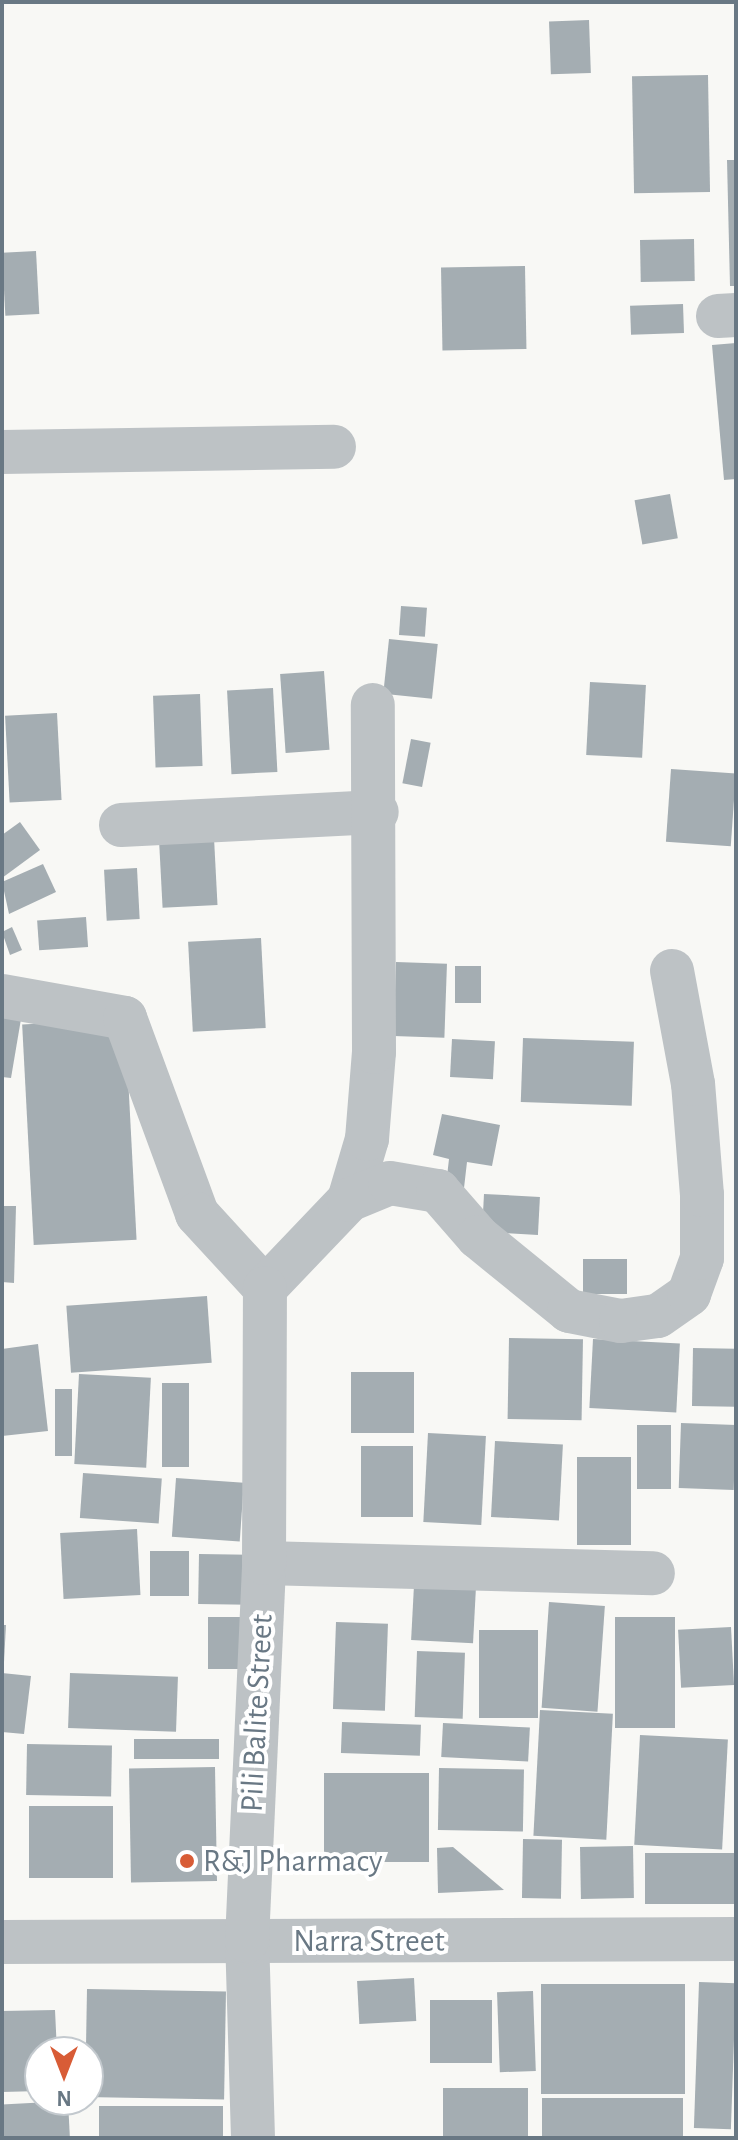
<!DOCTYPE html>
<style>
body{margin:0}
#map{position:relative;width:738px;height:2140px;overflow:hidden;background:#f8f8f5;font-family:"Alegreya Sans",sans-serif}
div>[style]{position:absolute}
[style*='--x']{left:calc(var(--x)*1px);top:calc(var(--y)*1px);width:calc(var(--w)*1px);rotate:calc(var(--a)*1deg)}
.building>*{inset:0;background:#a4adb2;transform-origin:0 0}
.street>*{height:44px;margin:-22px;padding:0 22px;transform-origin:22px;border-radius:22px;background:#bdc2c5}
.dots>*{width:22px;height:22px;translate:-50% -50%;box-sizing:border-box;border:4px solid #fff;border-radius:50%}
span{translate:-50% -50%;white-space:nowrap;text-align:center;line-height:1.15;-webkit-text-stroke:8px #fff;paint-order:stroke}
.street-label{font-size:32px;color:#697884}
.poi-label{font-size:32px;color:#697884}
.left{translate:0 -50%;text-align:left}
.frame{position:absolute;inset:0;border:4px solid #697884;pointer-events:none}
.north{position:absolute;left:24px;top:2036px;width:80px;height:80px;box-sizing:border-box;background:#fff;border:2px solid #c3c9ce;border-radius:50%;rotate:180deg;font-size:22px;font-weight:700;line-height:32px;text-align:center;color:#697884}
.north::after{content:'';display:block;margin:auto;width:28px;height:36px;background:#d85c36;clip-path:polygon(50% 0,100% 100%,50% 72%,0 100%)}
</style>
<div id="map">
<div class="building">
<div style="left:589px;top:20px;width:53px;height:40px;rotate:88deg"></div>
<div style="left:708px;top:75px;width:117px;height:76px;rotate:89deg"></div>
<div style="clip-path:polygon(727px 160px,736px 160px,736px 286px,730px 286px)"></div>
<div style="left:694px;top:239px;width:42px;height:54px;rotate:89deg"></div>
<div style="left:36px;top:251px;width:63px;height:34px;rotate:87deg"></div>
<div style="left:525px;top:266px;width:83px;height:84px;rotate:89deg"></div>
<div style="left:683px;top:304px;width:29px;height:53px;rotate:88deg"></div>
<div style="clip-path:polygon(736px 343px,736px 479px,724px 480px,712px 345px)"></div>
<div style="left:670px;top:494px;width:45px;height:36px;rotate:80deg"></div>
<div style="left:401px;top:606px;width:26px;height:29px;rotate:4deg"></div>
<div style="left:389px;top:639px;width:49px;height:55px;rotate:6deg"></div>
<div style="left:324px;top:671px;width:79px;height:44px;rotate:86deg"></div>
<div style="left:590px;top:682px;width:56px;height:73px;rotate:3deg"></div>
<div style="left:273px;top:688px;width:84px;height:46px;rotate:87deg"></div>
<div style="left:200px;top:694px;width:72px;height:47px;rotate:88deg"></div>
<div style="left:57px;top:713px;width:87px;height:52px;rotate:87deg"></div>
<div style="left:411px;top:739px;width:20px;height:45px;rotate:11deg"></div>
<div style="left:671px;top:769px;width:65px;height:73px;rotate:4deg"></div>
<div style="clip-path:polygon(20px 822px,40px 850px,2px 878px,2px 835px)"></div>
<div style="left:214px;top:838px;width:67px;height:55px;rotate:87deg"></div>
<div style="clip-path:polygon(43px 864px,56px 892px,9px 914px,2px 882px)"></div>
<div style="left:137px;top:868px;width:51px;height:33px;rotate:87deg"></div>
<div style="left:86px;top:917px;width:30px;height:49px;rotate:86deg"></div>
<div style="clip-path:polygon(12px 927px,22px 950px,10px 955px,2px 932px)"></div>
<div style="left:261px;top:938px;width:90px;height:73px;rotate:87deg"></div>
<div style="left:396px;top:962px;width:51px;height:74px;rotate:2deg"></div>
<div style="left:455px;top:966px;width:26px;height:37px"></div>
<div style="clip-path:polygon(2px 1016px,21px 1019px,11px 1078px,2px 1077px)"></div>
<div style="left:125px;top:1019px;width:221px;height:103px;rotate:87deg"></div>
<div style="left:523px;top:1038px;width:111px;height:64px;rotate:2deg"></div>
<div style="left:452px;top:1039px;width:43px;height:38px;rotate:3deg"></div>
<div style="clip-path:polygon(442px 1114px,500px 1125px,492px 1166px,467px 1162px,464px 1188px,446px 1185px,449px 1159px,433px 1155px)"></div>
<div style="left:484px;top:1194px;width:56px;height:38px;rotate:3deg"></div>
<div style="clip-path:polygon(2px 1206px,16px 1206px,14px 1283px,2px 1282px)"></div>
<div style="left:583px;top:1259px;width:44px;height:35px"></div>
<div style="left:207px;top:1296px;width:67px;height:141px;rotate:86deg"></div>
<div style="left:509px;top:1338px;width:74px;height:81px;rotate:1deg"></div>
<div style="left:593px;top:1339px;width:87px;height:69px;rotate:3deg"></div>
<div style="clip-path:polygon(38px 1344px,48px 1431px,2px 1436px,2px 1349px)"></div>
<div style="left:693px;top:1348px;width:43px;height:58px;rotate:1deg"></div>
<div style="left:351px;top:1372px;width:63px;height:61px"></div>
<div style="left:79px;top:1374px;width:72px;height:90px;rotate:3deg"></div>
<div style="left:162px;top:1383px;width:27px;height:84px"></div>
<div style="left:55px;top:1389px;width:17px;height:67px"></div>
<div style="left:681px;top:1423px;width:55px;height:65px;rotate:2deg"></div>
<div style="left:637px;top:1425px;width:34px;height:64px"></div>
<div style="left:428px;top:1433px;width:58px;height:89px;rotate:3deg"></div>
<div style="left:495px;top:1441px;width:68px;height:76px;rotate:3deg"></div>
<div style="left:413px;top:1446px;width:71px;height:52px;rotate:90deg"></div>
<div style="left:577px;top:1457px;width:54px;height:88px"></div>
<div style="left:83px;top:1473px;width:79px;height:45px;rotate:4deg"></div>
<div style="left:176px;top:1478px;width:68px;height:59px;rotate:4deg"></div>
<div style="left:137px;top:1529px;width:66px;height:77px;rotate:87deg"></div>
<div style="left:150px;top:1551px;width:39px;height:45px"></div>
<div style="left:199px;top:1554px;width:50px;height:50px;rotate:1deg"></div>
<div style="left:414px;top:1585px;width:62px;height:55px;rotate:3deg"></div>
<div style="left:549px;top:1602px;width:56px;height:106px;rotate:4deg"></div>
<div style="left:208px;top:1617px;width:41px;height:52px"></div>
<div style="left:615px;top:1617px;width:60px;height:111px"></div>
<div style="left:336px;top:1622px;width:52px;height:87px;rotate:2deg"></div>
<div style="clip-path:polygon(2px 1625px,6px 1625px,4px 1662px,2px 1662px)"></div>
<div style="left:731px;top:1627px;width:58px;height:53px;rotate:87deg"></div>
<div style="left:479px;top:1630px;width:59px;height:88px"></div>
<div style="left:417px;top:1651px;width:48px;height:66px;rotate:2deg"></div>
<div style="clip-path:polygon(2px 1673px,31px 1676px,24px 1734px,2px 1732px)"></div>
<div style="left:70px;top:1673px;width:108px;height:55px;rotate:2deg"></div>
<div style="left:540px;top:1710px;width:73px;height:126px;rotate:3deg"></div>
<div style="left:342px;top:1722px;width:79px;height:31px;rotate:2deg"></div>
<div style="left:443px;top:1723px;width:87px;height:34px;rotate:3deg"></div>
<div style="left:640px;top:1735px;width:88px;height:110px;rotate:3deg"></div>
<div style="left:134px;top:1739px;width:85px;height:20px"></div>
<div style="left:27px;top:1744px;width:85px;height:51px;rotate:1deg"></div>
<div style="left:215px;top:1767px;width:114px;height:86px;rotate:89deg"></div>
<div style="left:439px;top:1768px;width:85px;height:62px;rotate:1deg"></div>
<div style="left:324px;top:1773px;width:105px;height:89px"></div>
<div style="left:29px;top:1806px;width:84px;height:72px"></div>
<div style="left:523px;top:1839px;width:39px;height:59px;rotate:1deg"></div>
<div style="left:633px;top:1846px;width:52px;height:53px;rotate:89deg"></div>
<div style="clip-path:polygon(453px 1847px,504px 1890px,438px 1893px,437px 1848px)"></div>
<div style="left:736px;top:1853px;width:51px;height:91px;rotate:90deg"></div>
<div style="left:414px;top:1978px;width:43px;height:57px;rotate:87deg"></div>
<div style="left:699px;top:1982px;width:37px;height:146px;rotate:2deg"></div>
<div style="left:541px;top:1984px;width:144px;height:110px"></div>
<div style="left:87px;top:1989px;width:139px;height:108px;rotate:1deg"></div>
<div style="left:533px;top:1991px;width:80px;height:36px;rotate:88deg"></div>
<div style="left:430px;top:2000px;width:62px;height:63px"></div>
<div style="clip-path:polygon(55px 2010px,57px 2052px,40px 2052px,40px 2091px,2px 2092px,2px 2011px)"></div>
<div style="left:528px;top:2088px;width:50px;height:85px;rotate:90deg"></div>
<div style="left:542px;top:2098px;width:141px;height:40px"></div>
<div style="left:68px;top:2101px;width:37px;height:66px;rotate:87deg"></div>
<div style="left:99px;top:2106px;width:124px;height:32px"></div>
</div>
<div class="street">
<div style="--x:718;--y:316;--w:18;--a:-3"></div>
<div style="--x:2;--y:452;--w:332;--a:-0.9"></div>
<div style="--x:121;--y:825;--w:256;--a:-2.9"></div>
<div style="--x:2;--y:996;--w:125;--a:10.1"></div>
<div style="--x:125;--y:1018;--w:209;--a:69.8"></div>
<div style="--x:197;--y:1214;--w:100;--a:47.4"></div>
<div style="--x:349;--y:1200;--w:64;--a:-73.6"></div>
<div style="--x:367;--y:1139;--w:87;--a:-85.4"></div>
<div style="--x:374;--y:1052;--w:347;--a:-90.2"></div>
<div style="--x:265;--y:1288;--w:122;--a:-46.3"></div>
<div style="--x:349;--y:1200;--w:44;--a:-22.5"></div>
<div style="--x:390;--y:1183;--w:49;--a:9.5"></div>
<div style="--x:438;--y:1191;--w:61;--a:49"></div>
<div style="--x:478;--y:1237;--w:117;--a:39.1"></div>
<div style="--x:569;--y:1311;--w:53;--a:10.9"></div>
<div style="--x:621;--y:1321;--w:37;--a:-8"></div>
<div style="--x:658;--y:1316;--w:38;--a:-35"></div>
<div style="--x:689;--y:1294;--w:38;--a:-70"></div>
<div style="--x:702;--y:1258;--w:63;--a:-90"></div>
<div style="--x:702;--y:1195;--w:111;--a:-94.6"></div>
<div style="--x:693;--y:1084;--w:115;--a:-100.5"></div>
<div style="--x:264;--y:1563;--w:389;--a:1.5"></div>
<div style="--x:2;--y:1942;--w:734;--a:-0.23"></div>
<div style="--x:253;--y:2138;--w:197;--a:-91.7"></div>
<div style="--x:247;--y:1941;--w:378;--a:-87.4"></div>
<div style="--x:264;--y:1563;--w:275;--a:-89.8"></div>
</div>
<div class="dots">
<div style="left:187px;top:1861px;background:#d85c36"></div>
</div>
<div class="street-label">
<span style="left:257px;top:1713px;rotate:-87deg">Pili Balite Street</span>
<span style="left:369px;top:1941px">Narra Street</span>
</div>
<div class="poi-label">
<span class="left" style="left:203px;top:1861px">R&amp;J Pharmacy</span>
</div>
<div class="frame"></div>
<div class="north">N</div>
</div>
